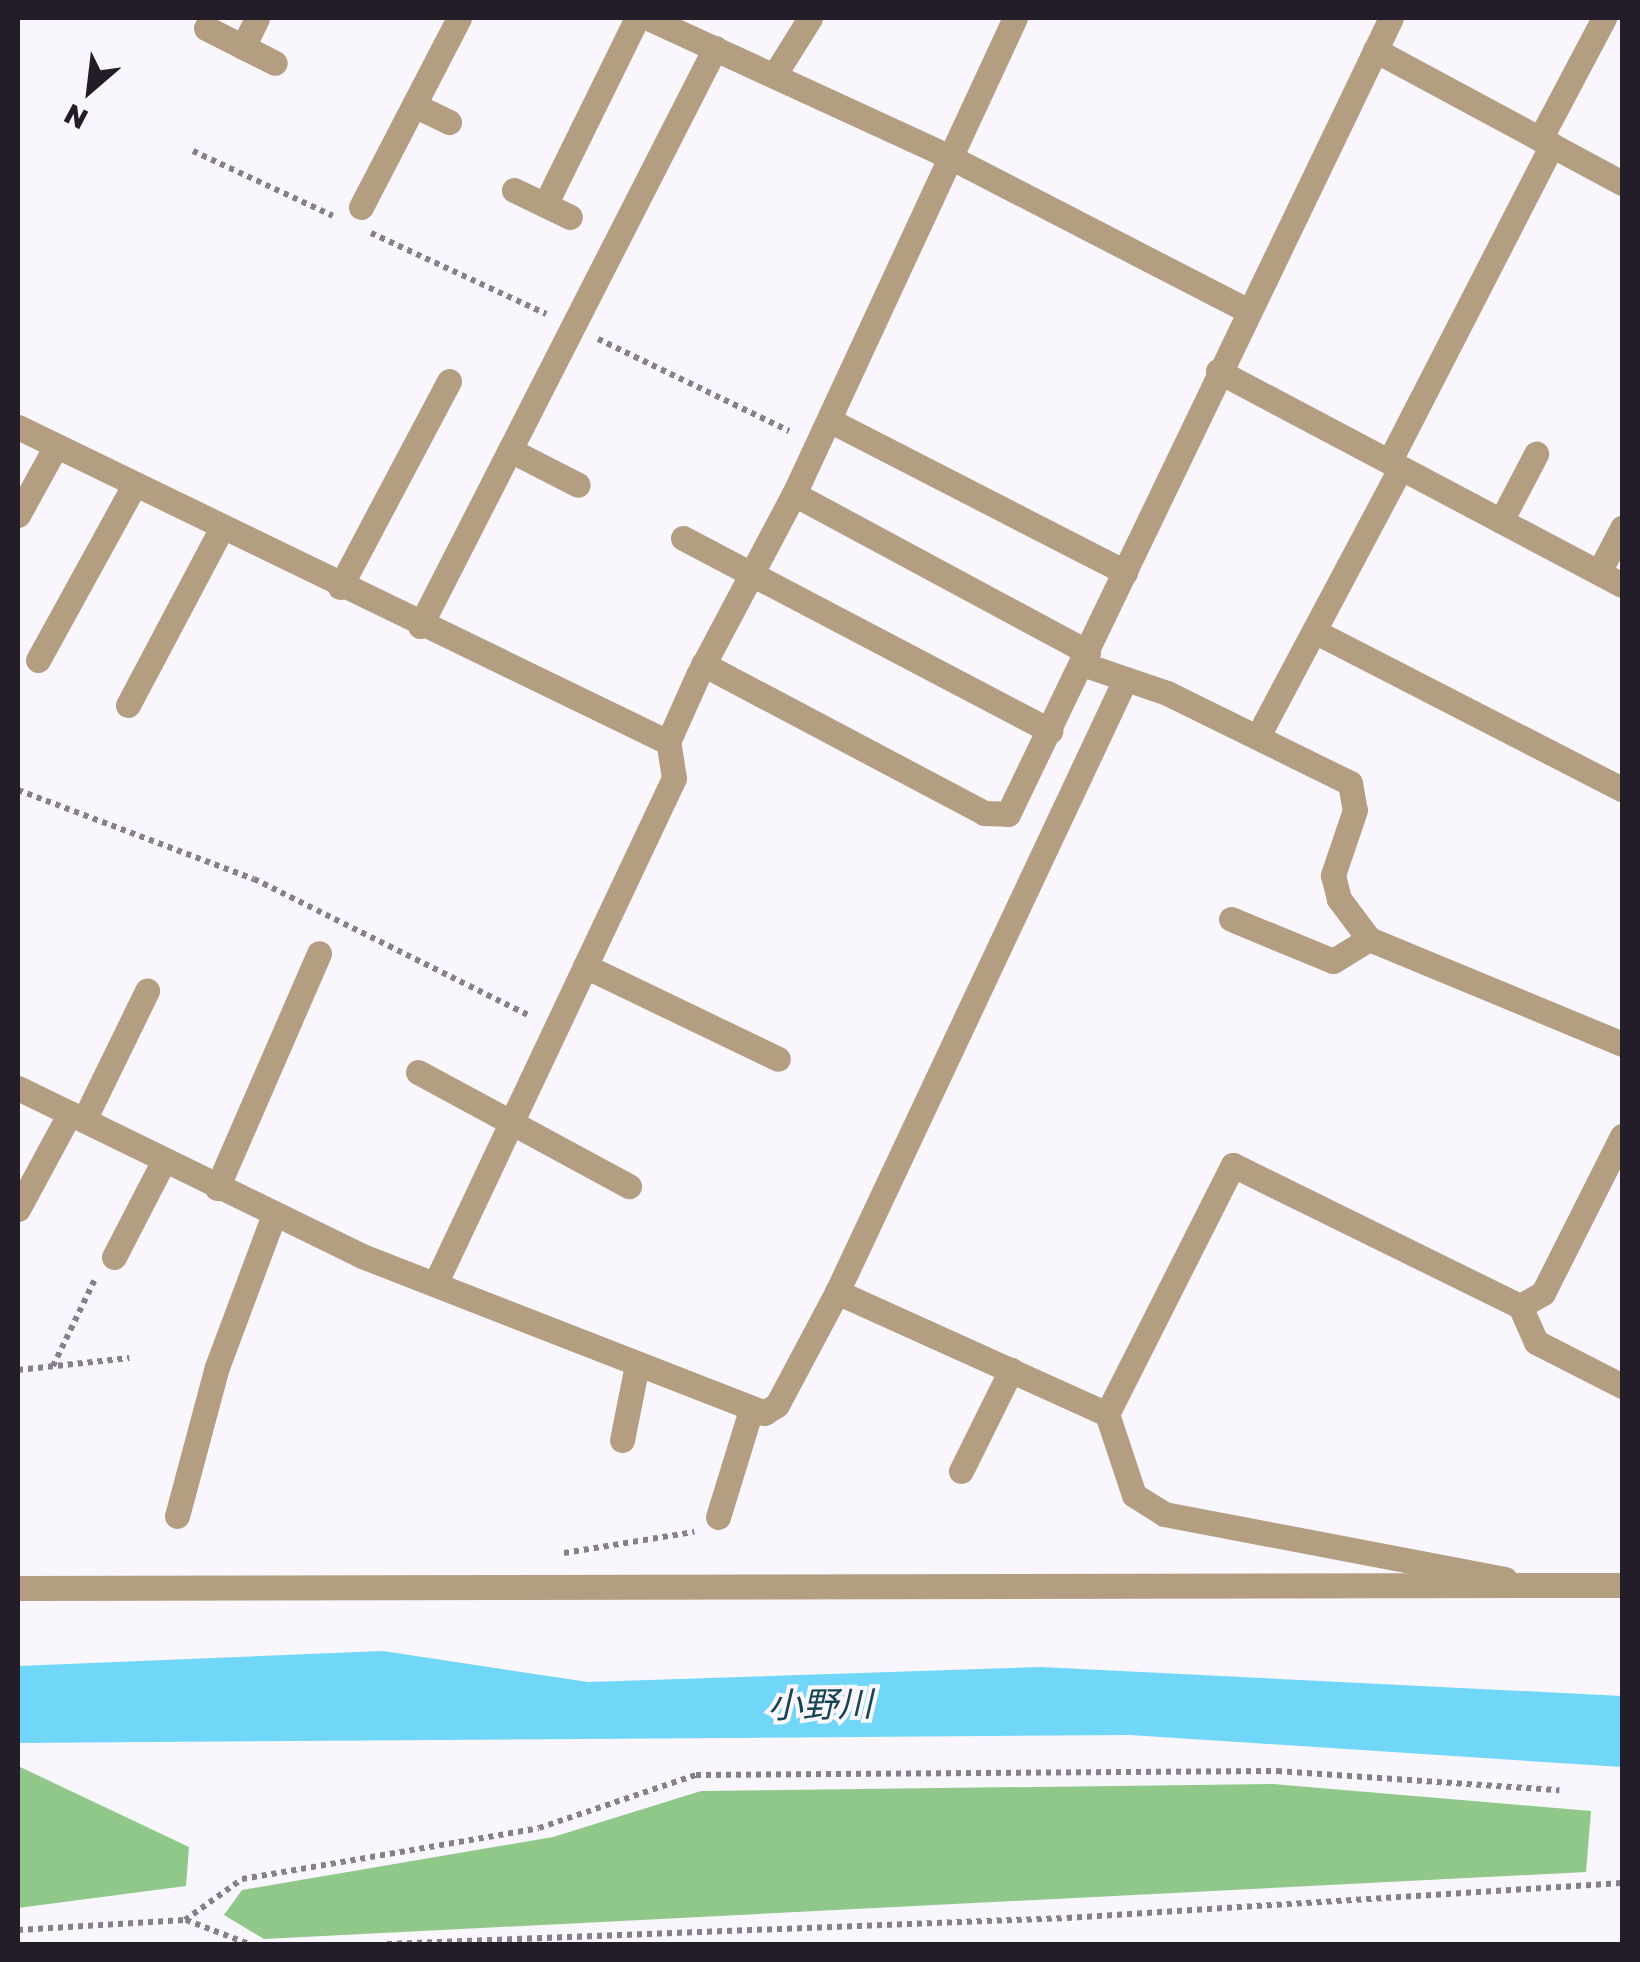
<!DOCTYPE html>
<meta charset="utf-8">
<style>
body{margin:0}
#map{position:relative;width:1640px;height:1962px;overflow:hidden;background:#f9f6fd;font-family:"Golos Text","Noto Sans JP",sans-serif}
div>[style]{position:absolute}
[style*='--x']{left:calc(var(--x)*1px);top:calc(var(--y)*1px);width:calc(var(--w)*1px);rotate:calc(var(--a)*1deg)}
.forest>*{inset:0;background:#8fc889}
.water>*{inset:0;background:#71d7f8}
.path>*{height:6px;margin-top:-3px;transform-origin:0;background:repeating-linear-gradient(90deg,#85808a 0 5px,transparent 0 10px)}
.minor>*{height:25px;margin:-12.5px;padding:0 12.5px;transform-origin:12.5px;border-radius:12.5px;background:#b39e81}
span{translate:-50% -50%;white-space:nowrap;text-align:center;line-height:1.15;-webkit-text-stroke:8px #f9f6fd;paint-order:stroke}
.water-label{font-size:35px;color:#164452;font-style:italic}
.frame{position:absolute;inset:0;border:20px solid #221d28;pointer-events:none}
.north{position:absolute;left:40px;top:40px;width:100px;height:100px;-webkit-text-stroke:8px #f9f6fd;paint-order:stroke;rotate:208deg;font-size:28px;font-weight:700;line-height:40px;text-align:center;color:#221d28}
.north::after{content:'';display:block;margin:auto;width:35px;height:45px;background:#221d28;clip-path:polygon(50% 0,100% 100%,50% 72%,0 100%)}
</style>
<div id="map">
<div class="forest">
<div style="clip-path:polygon(18px 1766px,189px 1847px,186px 1886px,18px 1908px)"></div>
<div style="clip-path:polygon(1273px 1784px,1591px 1811px,1586px 1872px,264px 1939px,224px 1915px,242px 1890px,553px 1837px,701px 1791px)"></div>
</div>
<div class="water">
<div style="clip-path:polygon(383px 1651px,588px 1682px,1041px 1667px,1622px 1696px,1622px 1767px,1130px 1735px,18px 1743px,18px 1666px)"></div>
</div>
<div class="path">
<div style="--x:193;--y:151;--w:154;--a:24.9"></div>
<div style="--x:371;--y:233;--w:193;--a:24.8"></div>
<div style="--x:598;--y:339;--w:212;--a:25.7"></div>
<div style="--x:18;--y:790;--w:252;--a:20.7"></div>
<div style="--x:254;--y:879;--w:306;--a:26.4"></div>
<div style="--x:53;--y:1366;--w:99;--a:-64.2"></div>
<div style="--x:18;--y:1370;--w:112;--a:-6.2"></div>
<div style="--x:564;--y:1553;--w:132;--a:-9.2"></div>
<div style="--x:186;--y:1920;--w:67;--a:20.9"></div>
<div style="--x:18;--y:1930;--w:167;--a:-3.4"></div>
<div style="--x:185;--y:1920;--w:70;--a:-35.7"></div>
<div style="--x:242;--y:1879;--w:301;--a:-9.7"></div>
<div style="--x:539;--y:1828;--w:166;--a:-18.7"></div>
<div style="--x:696;--y:1775;--w:581;--a:-0.39"></div>
<div style="--x:1277;--y:1771;--w:283;--a:3.9"></div>
<div style="--x:387;--y:1944;--w:680;--a:-2.19"></div>
<div style="--x:1067;--y:1918;--w:556;--a:-3.61"></div>
</div>
<div class="minor">
<div style="--x:648;--y:18;--w:332;--a:24.7"></div>
<div style="--x:950;--y:157;--w:333;--a:27.3"></div>
<div style="--x:206;--y:28;--w:77;--a:26.9"></div>
<div style="--x:243;--y:47;--w:32;--a:-64"></div>
<div style="--x:1375;--y:50;--w:281;--a:28.3"></div>
<div style="--x:775;--y:74;--w:66;--a:-58"></div>
<div style="--x:414;--y:105;--w:39;--a:26"></div>
<div style="--x:1540;--y:139;--w:137;--a:-62.1"></div>
<div style="--x:514;--y:190;--w:62;--a:25.7"></div>
<div style="--x:545;--y:205;--w:208;--a:-63.8"></div>
<div style="--x:361;--y:207;--w:213;--a:-62.6"></div>
<div style="--x:1218;--y:371;--w:457;--a:27.9"></div>
<div style="--x:829;--y:420;--w:333;--a:27.2"></div>
<div style="--x:18;--y:427;--w:722;--a:25.86"></div>
<div style="--x:510;--y:450;--w:76;--a:27.2"></div>
<div style="--x:1390;--y:460;--w:354;--a:-62.8"></div>
<div style="--x:794;--y:494;--w:334;--a:28.3"></div>
<div style="--x:18;--y:515;--w:79;--a:-61.2"></div>
<div style="--x:1501;--y:521;--w:76;--a:-62.4"></div>
<div style="--x:683;--y:538;--w:415;--a:27.7"></div>
<div style="--x:1599;--y:572;--w:50;--a:-62.4"></div>
<div style="--x:340;--y:587;--w:233;--a:-62.1"></div>
<div style="--x:420;--y:626;--w:649;--a:-62.96"></div>
<div style="--x:1314;--y:631;--w:346;--a:27.2"></div>
<div style="--x:38;--y:660;--w:197;--a:-61.2"></div>
<div style="--x:703;--y:664;--w:318;--a:27.9"></div>
<div style="--x:984;--y:813;--w:24;--a:2"></div>
<div style="--x:1008;--y:814;--w:883;--a:-64.31"></div>
<div style="--x:1082;--y:664;--w:90;--a:18.8"></div>
<div style="--x:1167;--y:693;--w:204;--a:26.2"></div>
<div style="--x:1350;--y:783;--w:27;--a:80"></div>
<div style="--x:1355;--y:810;--w:69;--a:108.7"></div>
<div style="--x:1333;--y:875;--w:25;--a:76"></div>
<div style="--x:1339;--y:899;--w:50;--a:53.1"></div>
<div style="--x:1369;--y:939;--w:274;--a:22.5"></div>
<div style="--x:128;--y:705;--w:197;--a:-62.1"></div>
<div style="--x:1258;--y:736;--w:298;--a:-62"></div>
<div style="--x:1231;--y:919;--w:110;--a:22.4"></div>
<div style="--x:1333;--y:961;--w:42;--a:-31.4"></div>
<div style="--x:585;--y:966;--w:214;--a:25.7"></div>
<div style="--x:418;--y:1072;--w:240;--a:28.4"></div>
<div style="--x:18;--y:1088;--w:383;--a:26"></div>
<div style="--x:362;--y:1256;--w:432;--a:21.3"></div>
<div style="--x:764;--y:1413;--w:15;--a:-32"></div>
<div style="--x:777;--y:1405;--w:128;--a:-62"></div>
<div style="--x:837;--y:1292;--w:672;--a:-64.81"></div>
<div style="--x:84;--y:1120;--w:144;--a:-64"></div>
<div style="--x:217;--y:1188;--w:256;--a:-66.5"></div>
<div style="--x:18;--y:1209;--w:109;--a:-61.6"></div>
<div style="--x:114;--y:1257;--w:109;--a:-62.7"></div>
<div style="--x:436;--y:1282;--w:557;--a:-64.72"></div>
<div style="--x:674;--y:778;--w:36;--a:-99"></div>
<div style="--x:668;--y:742;--w:73;--a:-65.9"></div>
<div style="--x:698;--y:675;--w:205;--a:-62.1"></div>
<div style="--x:794;--y:494;--w:525;--a:-65.1"></div>
<div style="--x:837;--y:1292;--w:296;--a:24.3"></div>
<div style="--x:1107;--y:1414;--w:279;--a:-63.2"></div>
<div style="--x:1233;--y:1165;--w:320;--a:26.2"></div>
<div style="--x:1520;--y:1306;--w:26;--a:-29"></div>
<div style="--x:1543;--y:1293;--w:176;--a:-63.3"></div>
<div style="--x:1520;--y:1306;--w:39;--a:66"></div>
<div style="--x:1536;--y:1342;--w:97;--a:27.1"></div>
<div style="--x:1107;--y:1414;--w:85;--a:71.6"></div>
<div style="--x:1134;--y:1495;--w:36;--a:32"></div>
<div style="--x:1164;--y:1514;--w:347;--a:10.8"></div>
<div style="--x:622;--y:1440;--w:76;--a:-78.7"></div>
<div style="--x:961;--y:1471;--w:113;--a:-63.7"></div>
<div style="--x:177;--y:1516;--w:154;--a:-75"></div>
<div style="--x:217;--y:1367;--w:160;--a:-69.5"></div>
<div style="--x:718;--y:1517;--w:109;--a:-72.9"></div>
<div style="--x:18;--y:1588;--w:1604;--a:-0.11"></div>
</div>
<div class="water-label">
<span style="left:820px;top:1704px;rotate:-1deg">小野川</span>
</div>
<div class="frame"></div>
<div class="north">N</div>
</div>
